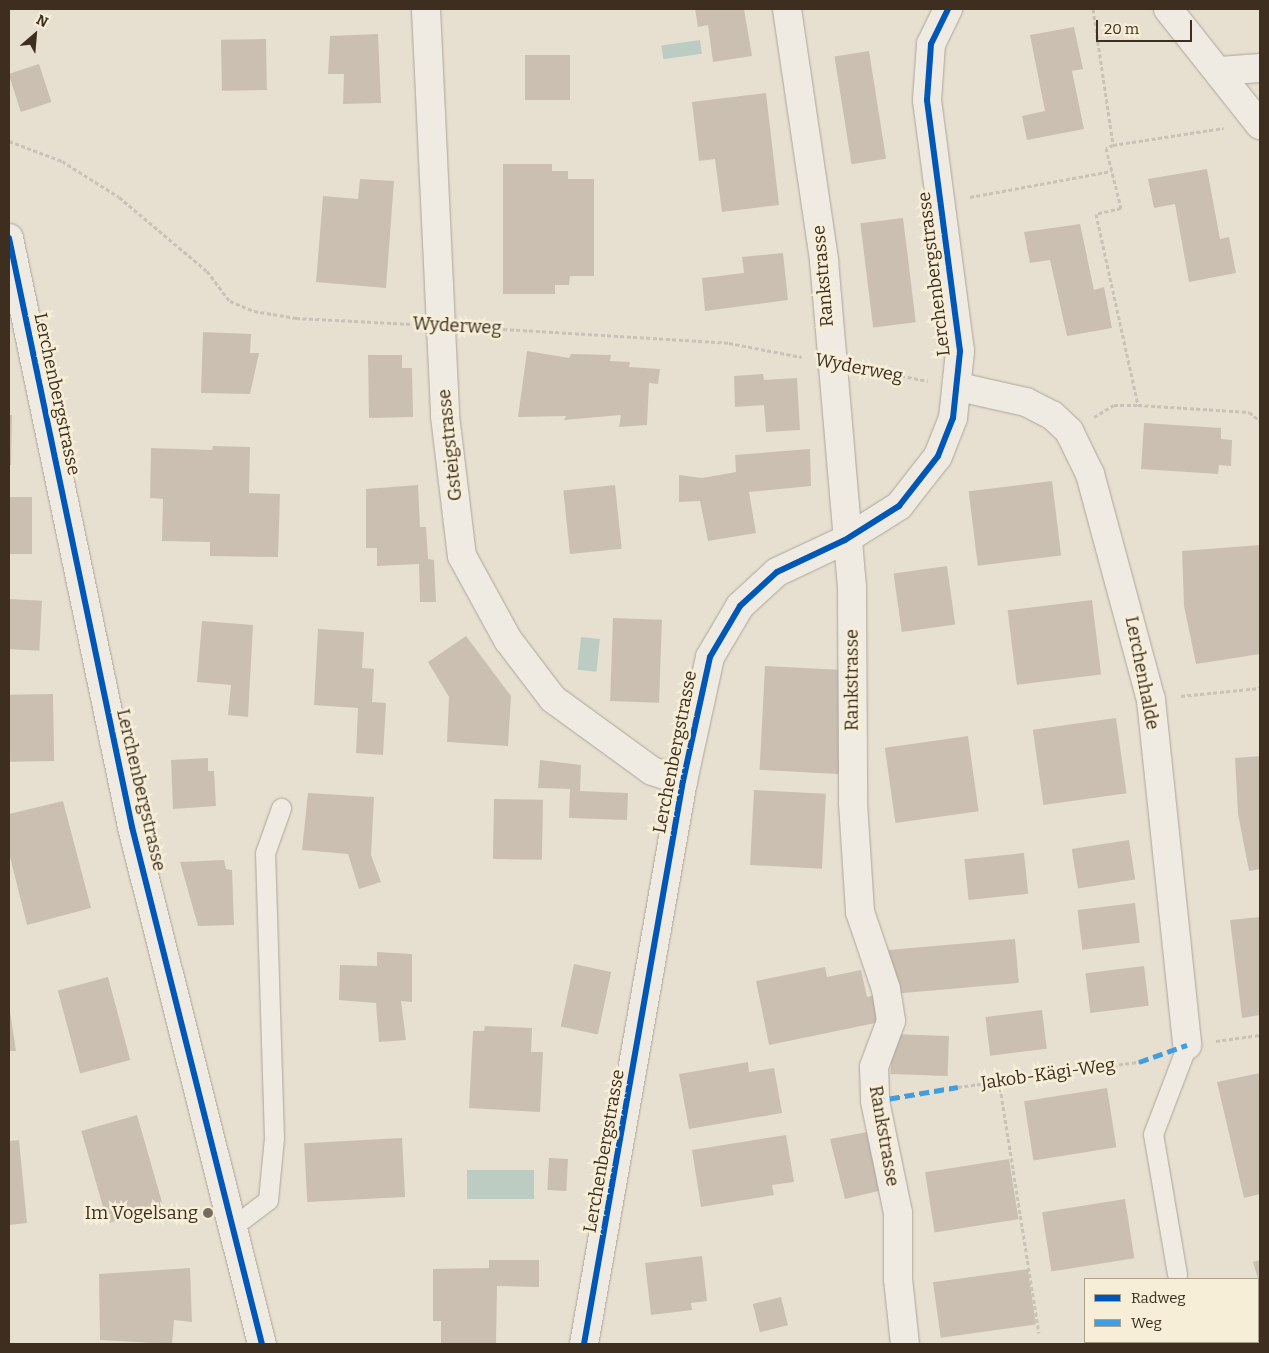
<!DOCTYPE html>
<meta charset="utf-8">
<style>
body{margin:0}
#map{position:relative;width:1269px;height:1353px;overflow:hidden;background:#e7e0d1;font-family:Bitter,serif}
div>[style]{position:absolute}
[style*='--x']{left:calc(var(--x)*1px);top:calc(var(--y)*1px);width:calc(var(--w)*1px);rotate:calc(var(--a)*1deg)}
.water>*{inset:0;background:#bcccc2;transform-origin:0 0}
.building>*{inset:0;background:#cbbfb2;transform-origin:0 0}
.path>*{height:3px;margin-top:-1.5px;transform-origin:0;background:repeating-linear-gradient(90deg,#c8c2b9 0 4px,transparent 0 6.5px)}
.roads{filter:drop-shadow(0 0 1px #ada599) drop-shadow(0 0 1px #ada599)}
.lane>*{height:19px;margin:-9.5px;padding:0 9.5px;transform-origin:9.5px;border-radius:9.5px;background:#efebe3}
.street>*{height:28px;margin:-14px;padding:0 14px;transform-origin:14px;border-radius:14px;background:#efebe3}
.quiet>*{height:5px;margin-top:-2.5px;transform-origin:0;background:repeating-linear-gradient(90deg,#3f9de0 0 10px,transparent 0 15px)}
.cycleway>*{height:6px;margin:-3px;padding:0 3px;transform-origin:3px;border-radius:3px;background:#0057b8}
.dots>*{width:14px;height:14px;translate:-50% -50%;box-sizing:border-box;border:2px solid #f7eed8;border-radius:50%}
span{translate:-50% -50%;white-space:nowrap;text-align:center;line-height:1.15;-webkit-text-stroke:5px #f7eed8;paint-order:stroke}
.street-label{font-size:18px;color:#3d2e20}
.poi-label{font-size:18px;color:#3d2e20}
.right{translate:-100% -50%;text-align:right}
.frame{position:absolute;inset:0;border:10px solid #3d2e20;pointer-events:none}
.legend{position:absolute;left:1084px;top:1278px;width:175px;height:65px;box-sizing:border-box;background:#f7eed8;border:1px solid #ada18e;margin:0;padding:6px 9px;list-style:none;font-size:15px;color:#3d2e20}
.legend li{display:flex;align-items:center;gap:10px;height:25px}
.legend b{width:25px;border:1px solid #ada18e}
.north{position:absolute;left:10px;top:10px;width:50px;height:50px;-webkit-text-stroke:4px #f7eed8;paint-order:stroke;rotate:27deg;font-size:14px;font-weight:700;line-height:20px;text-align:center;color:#3d2e20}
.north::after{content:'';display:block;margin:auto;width:18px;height:22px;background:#3d2e20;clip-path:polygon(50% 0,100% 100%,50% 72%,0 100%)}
.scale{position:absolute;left:1096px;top:20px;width:96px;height:22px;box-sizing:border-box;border:2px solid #3d2e20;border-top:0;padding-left:6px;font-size:15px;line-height:18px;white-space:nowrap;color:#3d2e20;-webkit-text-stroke:4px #f7eed8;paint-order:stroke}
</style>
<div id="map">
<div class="water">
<div style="left:700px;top:40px;width:14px;height:39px;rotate:82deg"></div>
<div style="left:581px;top:637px;width:19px;height:33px;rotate:6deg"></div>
<div style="left:467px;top:1170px;width:67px;height:29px"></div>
</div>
<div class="building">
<div style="clip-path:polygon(695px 9px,744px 9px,752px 56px,713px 62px,708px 25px,698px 27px)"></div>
<div style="clip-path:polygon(1074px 27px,1083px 69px,1072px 71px,1084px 129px,1027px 140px,1022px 116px,1045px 111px,1030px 35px)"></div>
<div style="clip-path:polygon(378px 34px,381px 103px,343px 104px,344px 74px,328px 74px,330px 36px)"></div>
<div style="left:266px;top:39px;width:51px;height:45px;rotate:89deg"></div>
<div style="left:869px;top:51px;width:109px;height:35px;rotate:81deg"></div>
<div style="left:525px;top:55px;width:45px;height:45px"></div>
<div style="left:39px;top:64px;width:40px;height:32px;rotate:72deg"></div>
<div style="clip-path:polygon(766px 93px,779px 205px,722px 212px,715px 159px,699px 161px,692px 102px)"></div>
<div style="clip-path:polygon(503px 164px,552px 164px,552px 171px,568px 171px,568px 179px,594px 179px,594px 276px,570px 276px,569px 285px,555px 285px,555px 294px,503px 294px)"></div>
<div style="clip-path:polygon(1207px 169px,1220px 239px,1229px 237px,1236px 273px,1189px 282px,1175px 204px,1154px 208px,1148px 179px)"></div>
<div style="clip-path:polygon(360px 179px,394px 181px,386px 288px,316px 282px,323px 196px,358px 199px)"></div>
<div style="left:903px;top:218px;width:105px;height:43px;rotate:83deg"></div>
<div style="clip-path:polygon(1080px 224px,1094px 290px,1104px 287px,1112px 328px,1067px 336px,1050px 260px,1030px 263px,1024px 232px)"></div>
<div style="clip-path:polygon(783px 253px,788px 300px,705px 311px,702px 278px,744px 273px,742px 257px)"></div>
<div style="clip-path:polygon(203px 332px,251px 334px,250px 353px,259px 353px,250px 394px,201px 393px)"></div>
<div style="clip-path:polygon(527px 351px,569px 358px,571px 354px,611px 355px,610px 361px,630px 362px,629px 367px,660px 369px,658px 384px,649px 383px,647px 425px,619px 427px,621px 415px,564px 420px,566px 416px,518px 417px)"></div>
<div style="clip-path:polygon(368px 355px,402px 355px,402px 368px,412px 368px,413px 417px,369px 418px)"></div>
<div style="clip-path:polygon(763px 374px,764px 380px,797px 378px,800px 430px,766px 432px,764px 405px,735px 407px,734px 376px)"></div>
<div style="clip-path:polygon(9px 415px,12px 415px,11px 465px,9px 465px)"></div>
<div style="clip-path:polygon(1144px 423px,1221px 428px,1221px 439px,1232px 440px,1231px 466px,1219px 465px,1218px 474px,1141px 469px)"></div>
<div style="clip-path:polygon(213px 446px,250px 447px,249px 493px,280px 494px,278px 557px,210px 556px,210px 542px,162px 541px,163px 499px,150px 498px,151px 448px,212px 450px)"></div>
<div style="clip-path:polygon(810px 449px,811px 486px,749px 492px,756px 533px,708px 541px,700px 501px,679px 502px,679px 475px,702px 478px,736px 472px,735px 455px)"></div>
<div style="left:1052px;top:481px;width:75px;height:84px;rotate:83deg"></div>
<div style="clip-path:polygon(418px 485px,420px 527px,426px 527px,428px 559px,434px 560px,436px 602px,420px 602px,419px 564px,377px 566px,377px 548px,366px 548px,366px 489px)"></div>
<div style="left:615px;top:485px;width:64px;height:52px;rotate:84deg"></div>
<div style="left:9px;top:497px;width:23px;height:57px"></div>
<div style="clip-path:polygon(1260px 545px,1260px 654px,1196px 664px,1184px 606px,1182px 551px)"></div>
<div style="left:947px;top:566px;width:59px;height:54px;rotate:82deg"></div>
<div style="left:9px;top:599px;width:33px;height:50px;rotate:3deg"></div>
<div style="left:1092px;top:600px;width:75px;height:85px;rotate:83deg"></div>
<div style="left:613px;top:618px;width:49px;height:83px;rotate:2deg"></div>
<div style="clip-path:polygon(202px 621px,253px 625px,248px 717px,228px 715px,231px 685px,197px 682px)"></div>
<div style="clip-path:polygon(318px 629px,364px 632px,362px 668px,374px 669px,372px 702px,386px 703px,383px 755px,356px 753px,358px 708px,314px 705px)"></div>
<div style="clip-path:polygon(466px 636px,511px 696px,508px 746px,447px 742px,449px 697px,428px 662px)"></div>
<div style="left:765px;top:666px;width:83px;height:104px;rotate:3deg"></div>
<div style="left:53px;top:694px;width:67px;height:44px;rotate:89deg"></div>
<div style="left:1116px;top:718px;width:76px;height:84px;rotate:82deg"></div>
<div style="left:968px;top:736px;width:76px;height:84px;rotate:82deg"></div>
<div style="clip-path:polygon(1260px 756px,1260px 869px,1249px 871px,1238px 814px,1235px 758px)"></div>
<div style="clip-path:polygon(208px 758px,208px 771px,214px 771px,216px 806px,173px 809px,171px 760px)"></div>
<div style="clip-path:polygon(540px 760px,581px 765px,580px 791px,628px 793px,627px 820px,569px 818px,570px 789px,538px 788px)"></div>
<div style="left:754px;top:790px;width:72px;height:75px;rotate:3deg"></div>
<div style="clip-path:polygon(308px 793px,374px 797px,371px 855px,381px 882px,359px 889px,348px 854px,302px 850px)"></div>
<div style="left:494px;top:799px;width:49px;height:60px;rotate:1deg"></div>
<div style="clip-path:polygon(63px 801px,91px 908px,27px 925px,9px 853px,9px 814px)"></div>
<div style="left:1129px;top:840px;width:40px;height:58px;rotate:81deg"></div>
<div style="left:1024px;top:853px;width:41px;height:60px;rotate:84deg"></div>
<div style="clip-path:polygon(224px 860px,226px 869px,232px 870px,234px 925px,198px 926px,180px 862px)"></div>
<div style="left:1135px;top:903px;width:40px;height:58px;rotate:83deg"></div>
<div style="clip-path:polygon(1260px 917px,1260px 1015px,1242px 1018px,1230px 920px)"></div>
<div style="left:1015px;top:939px;width:44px;height:127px;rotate:85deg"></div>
<div style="clip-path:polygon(377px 952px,412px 954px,412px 1002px,401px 1001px,406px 1040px,379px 1042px,376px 1003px,339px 1000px,340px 965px,377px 966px)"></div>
<div style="left:574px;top:964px;width:38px;height:64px;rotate:12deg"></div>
<div style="left:1144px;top:966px;width:40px;height:59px;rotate:83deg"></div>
<div style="clip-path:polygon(825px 967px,827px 977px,861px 970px,867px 997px,880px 994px,885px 1021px,769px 1045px,756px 981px)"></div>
<div style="left:108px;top:977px;width:86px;height:52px;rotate:75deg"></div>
<div style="clip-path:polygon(9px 1005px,16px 1051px,9px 1051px)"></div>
<div style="left:1042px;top:1010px;width:39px;height:57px;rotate:83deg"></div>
<div style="clip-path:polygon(485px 1026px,532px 1028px,531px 1052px,543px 1052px,540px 1112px,469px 1108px,473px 1031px,484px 1031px)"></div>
<div style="left:892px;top:1034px;width:57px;height:40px;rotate:2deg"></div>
<div style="clip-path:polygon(748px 1062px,749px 1072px,774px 1068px,782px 1113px,689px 1129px,679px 1074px)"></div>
<div style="clip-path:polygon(1260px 1073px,1260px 1194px,1244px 1198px,1217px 1082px)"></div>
<div style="left:1107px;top:1088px;width:60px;height:84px;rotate:81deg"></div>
<div style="left:137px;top:1115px;width:96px;height:58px;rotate:74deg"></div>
<div style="clip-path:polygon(867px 1132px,872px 1157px,881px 1155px,887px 1189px,845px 1199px,830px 1139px)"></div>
<div style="clip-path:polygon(786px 1135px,794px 1182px,772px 1185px,774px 1195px,701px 1207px,692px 1150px)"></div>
<div style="left:402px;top:1138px;width:59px;height:98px;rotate:87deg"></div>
<div style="clip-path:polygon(19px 1140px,27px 1223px,9px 1225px,9px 1141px)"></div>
<div style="left:549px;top:1158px;width:19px;height:32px;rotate:3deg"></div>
<div style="left:1009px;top:1159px;width:61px;height:85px;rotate:81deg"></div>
<div style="left:1125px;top:1199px;width:60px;height:84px;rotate:81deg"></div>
<div style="clip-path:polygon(702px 1256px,707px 1301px,691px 1303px,692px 1310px,651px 1315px,645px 1263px)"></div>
<div style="clip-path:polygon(489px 1260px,539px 1260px,539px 1287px,497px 1286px,496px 1344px,441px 1344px,441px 1321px,433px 1321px,433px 1269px,489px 1268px)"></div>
<div style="clip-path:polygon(1260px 1260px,1260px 1286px,1253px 1262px)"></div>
<div style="clip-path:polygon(190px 1268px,192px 1322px,174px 1320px,172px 1344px,100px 1340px,99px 1274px)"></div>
<div style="left:1028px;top:1269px;width:56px;height:96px;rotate:82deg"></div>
<div style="left:781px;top:1297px;width:29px;height:29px;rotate:76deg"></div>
<div style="left:1129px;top:1342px;width:38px;height:2px"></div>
</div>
<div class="path">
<div style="--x:1093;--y:9;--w:137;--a:81.6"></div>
<div style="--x:1113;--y:145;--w:8;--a:157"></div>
<div style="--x:1106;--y:148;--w:62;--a:76"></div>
<div style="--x:1121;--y:208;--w:26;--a:167"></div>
<div style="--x:1096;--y:214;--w:196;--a:77.6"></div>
<div style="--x:9;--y:141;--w:57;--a:20.7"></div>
<div style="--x:62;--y:161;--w:67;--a:32.3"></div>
<div style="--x:119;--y:197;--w:115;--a:40.1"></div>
<div style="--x:207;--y:271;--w:38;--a:53"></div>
<div style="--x:230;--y:301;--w:26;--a:23"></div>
<div style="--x:254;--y:311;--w:43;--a:9.5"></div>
<div style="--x:296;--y:318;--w:116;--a:3"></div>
<div style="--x:1113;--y:145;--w:112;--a:-8.7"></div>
<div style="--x:970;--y:197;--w:144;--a:-10.4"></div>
<div style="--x:471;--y:327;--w:258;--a:3.5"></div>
<div style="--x:729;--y:343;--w:74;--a:10.9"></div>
<div style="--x:863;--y:368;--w:66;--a:11.3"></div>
<div style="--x:1094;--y:417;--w:23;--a:-31"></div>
<div style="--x:1114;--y:405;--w:24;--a:0"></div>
<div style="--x:1138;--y:405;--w:111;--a:3.6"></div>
<div style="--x:1249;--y:412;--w:14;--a:39"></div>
<div style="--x:1181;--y:696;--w:79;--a:-5.8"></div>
<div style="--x:1216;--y:1041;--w:44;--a:-7.8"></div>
<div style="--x:999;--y:1081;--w:255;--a:81"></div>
<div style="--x:958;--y:1087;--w:183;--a:-7.9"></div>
</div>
<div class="roads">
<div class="lane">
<div style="--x:235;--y:1225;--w:41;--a:-37.1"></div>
<div style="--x:268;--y:1200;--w:62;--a:-84.5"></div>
<div style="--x:274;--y:1138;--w:285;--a:-91.8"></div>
<div style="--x:265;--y:853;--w:48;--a:-70.4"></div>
<div style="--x:1177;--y:1274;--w:142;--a:-99.7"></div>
<div style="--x:1153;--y:1134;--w:95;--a:-69.1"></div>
</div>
<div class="street">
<div style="--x:426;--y:9;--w:407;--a:87.3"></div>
<div style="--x:445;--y:416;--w:141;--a:83.1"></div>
<div style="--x:462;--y:556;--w:96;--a:61.3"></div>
<div style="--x:508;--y:640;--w:74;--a:52.7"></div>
<div style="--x:553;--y:699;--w:122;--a:36"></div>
<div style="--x:652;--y:771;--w:33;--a:18"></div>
<div style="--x:787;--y:9;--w:255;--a:81.6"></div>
<div style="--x:824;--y:261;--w:327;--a:85.1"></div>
<div style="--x:852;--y:587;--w:216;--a:89.7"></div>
<div style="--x:853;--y:803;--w:109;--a:86.3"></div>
<div style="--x:860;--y:912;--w:81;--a:71.3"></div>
<div style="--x:886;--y:989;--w:32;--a:81"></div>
<div style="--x:891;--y:1021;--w:49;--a:110.3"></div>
<div style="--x:874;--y:1067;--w:34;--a:88"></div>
<div style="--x:875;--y:1101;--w:114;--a:78.4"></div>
<div style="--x:898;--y:1213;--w:66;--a:90"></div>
<div style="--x:898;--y:1279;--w:65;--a:83.9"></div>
<div style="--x:1168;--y:9;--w:148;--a:51.6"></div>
<div style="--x:1220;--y:71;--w:40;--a:-4.3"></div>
<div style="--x:9;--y:238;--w:602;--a:78.2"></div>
<div style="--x:132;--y:827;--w:533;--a:75.89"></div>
<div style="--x:959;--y:387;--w:69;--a:12.6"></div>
<div style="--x:1026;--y:402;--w:29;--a:27"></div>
<div style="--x:1052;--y:415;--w:23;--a:43"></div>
<div style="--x:1069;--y:431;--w:48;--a:64"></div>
<div style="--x:1090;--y:474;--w:234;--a:74.9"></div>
<div style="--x:1151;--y:700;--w:347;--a:84"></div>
<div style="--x:584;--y:1344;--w:572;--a:-80.03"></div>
<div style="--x:683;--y:781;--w:127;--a:-77.7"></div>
<div style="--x:710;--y:657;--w:59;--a:-59.5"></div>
<div style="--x:740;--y:606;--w:50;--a:-42.6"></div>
<div style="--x:777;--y:572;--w:75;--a:-25.2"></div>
<div style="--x:845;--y:540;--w:64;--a:-32.2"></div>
<div style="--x:899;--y:506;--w:63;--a:-52"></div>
<div style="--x:938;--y:456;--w:41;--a:-68.5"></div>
<div style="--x:953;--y:418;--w:67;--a:-84"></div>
<div style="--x:960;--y:351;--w:253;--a:-97.5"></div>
<div style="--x:927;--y:100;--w:56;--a:-85.9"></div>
<div style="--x:931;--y:44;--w:39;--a:-64"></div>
</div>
</div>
<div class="quiet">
<div style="--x:1139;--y:1062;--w:51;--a:-19.5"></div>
<div style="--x:875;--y:1101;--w:84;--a:-9.6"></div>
</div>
<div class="cycleway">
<div style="--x:9;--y:238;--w:602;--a:78.2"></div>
<div style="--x:132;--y:827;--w:533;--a:75.89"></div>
<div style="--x:584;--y:1344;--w:572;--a:-80.03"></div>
<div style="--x:683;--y:781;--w:127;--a:-77.7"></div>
<div style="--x:710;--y:657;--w:59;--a:-59.5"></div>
<div style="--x:740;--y:606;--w:50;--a:-42.6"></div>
<div style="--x:777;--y:572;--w:75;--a:-25.2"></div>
<div style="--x:845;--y:540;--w:64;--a:-32.2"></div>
<div style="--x:899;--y:506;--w:63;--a:-52"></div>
<div style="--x:938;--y:456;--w:41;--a:-68.5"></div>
<div style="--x:953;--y:418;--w:67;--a:-84"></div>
<div style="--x:960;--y:351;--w:253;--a:-97.5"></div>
<div style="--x:927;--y:100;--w:56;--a:-85.9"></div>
<div style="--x:931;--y:44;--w:39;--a:-64"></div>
</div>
<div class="dots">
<div style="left:208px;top:1213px;background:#786c5e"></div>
</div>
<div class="street-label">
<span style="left:934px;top:274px;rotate:-97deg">Lerchenbergstrasse</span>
<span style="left:823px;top:276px;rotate:-95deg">Rankstrasse</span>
<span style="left:457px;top:326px;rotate:3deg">Wyderweg</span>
<span style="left:859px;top:368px;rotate:11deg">Wyderweg</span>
<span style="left:57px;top:394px;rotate:78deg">Lerchenbergstrasse</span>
<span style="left:450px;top:445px;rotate:-96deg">Gsteigstrasse</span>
<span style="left:1142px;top:673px;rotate:79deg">Lerchenhalde</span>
<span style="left:852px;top:680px;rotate:-90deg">Rankstrasse</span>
<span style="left:675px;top:752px;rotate:-79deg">Lerchenbergstrasse</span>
<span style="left:141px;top:790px;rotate:77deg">Lerchenbergstrasse</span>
<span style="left:1048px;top:1074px;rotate:-8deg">Jakob-Kägi-Weg</span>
<span style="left:884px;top:1136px;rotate:80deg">Rankstrasse</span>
<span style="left:604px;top:1151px;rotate:-80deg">Lerchenbergstrasse</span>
</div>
<div class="poi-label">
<span class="right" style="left:198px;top:1213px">Im Vogelsang</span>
</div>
<div class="frame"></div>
<ul class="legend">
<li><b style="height:6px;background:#0057b8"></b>Radweg</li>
<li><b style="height:6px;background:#3f9de0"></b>Weg</li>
</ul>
<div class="north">N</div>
<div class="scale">20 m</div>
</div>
